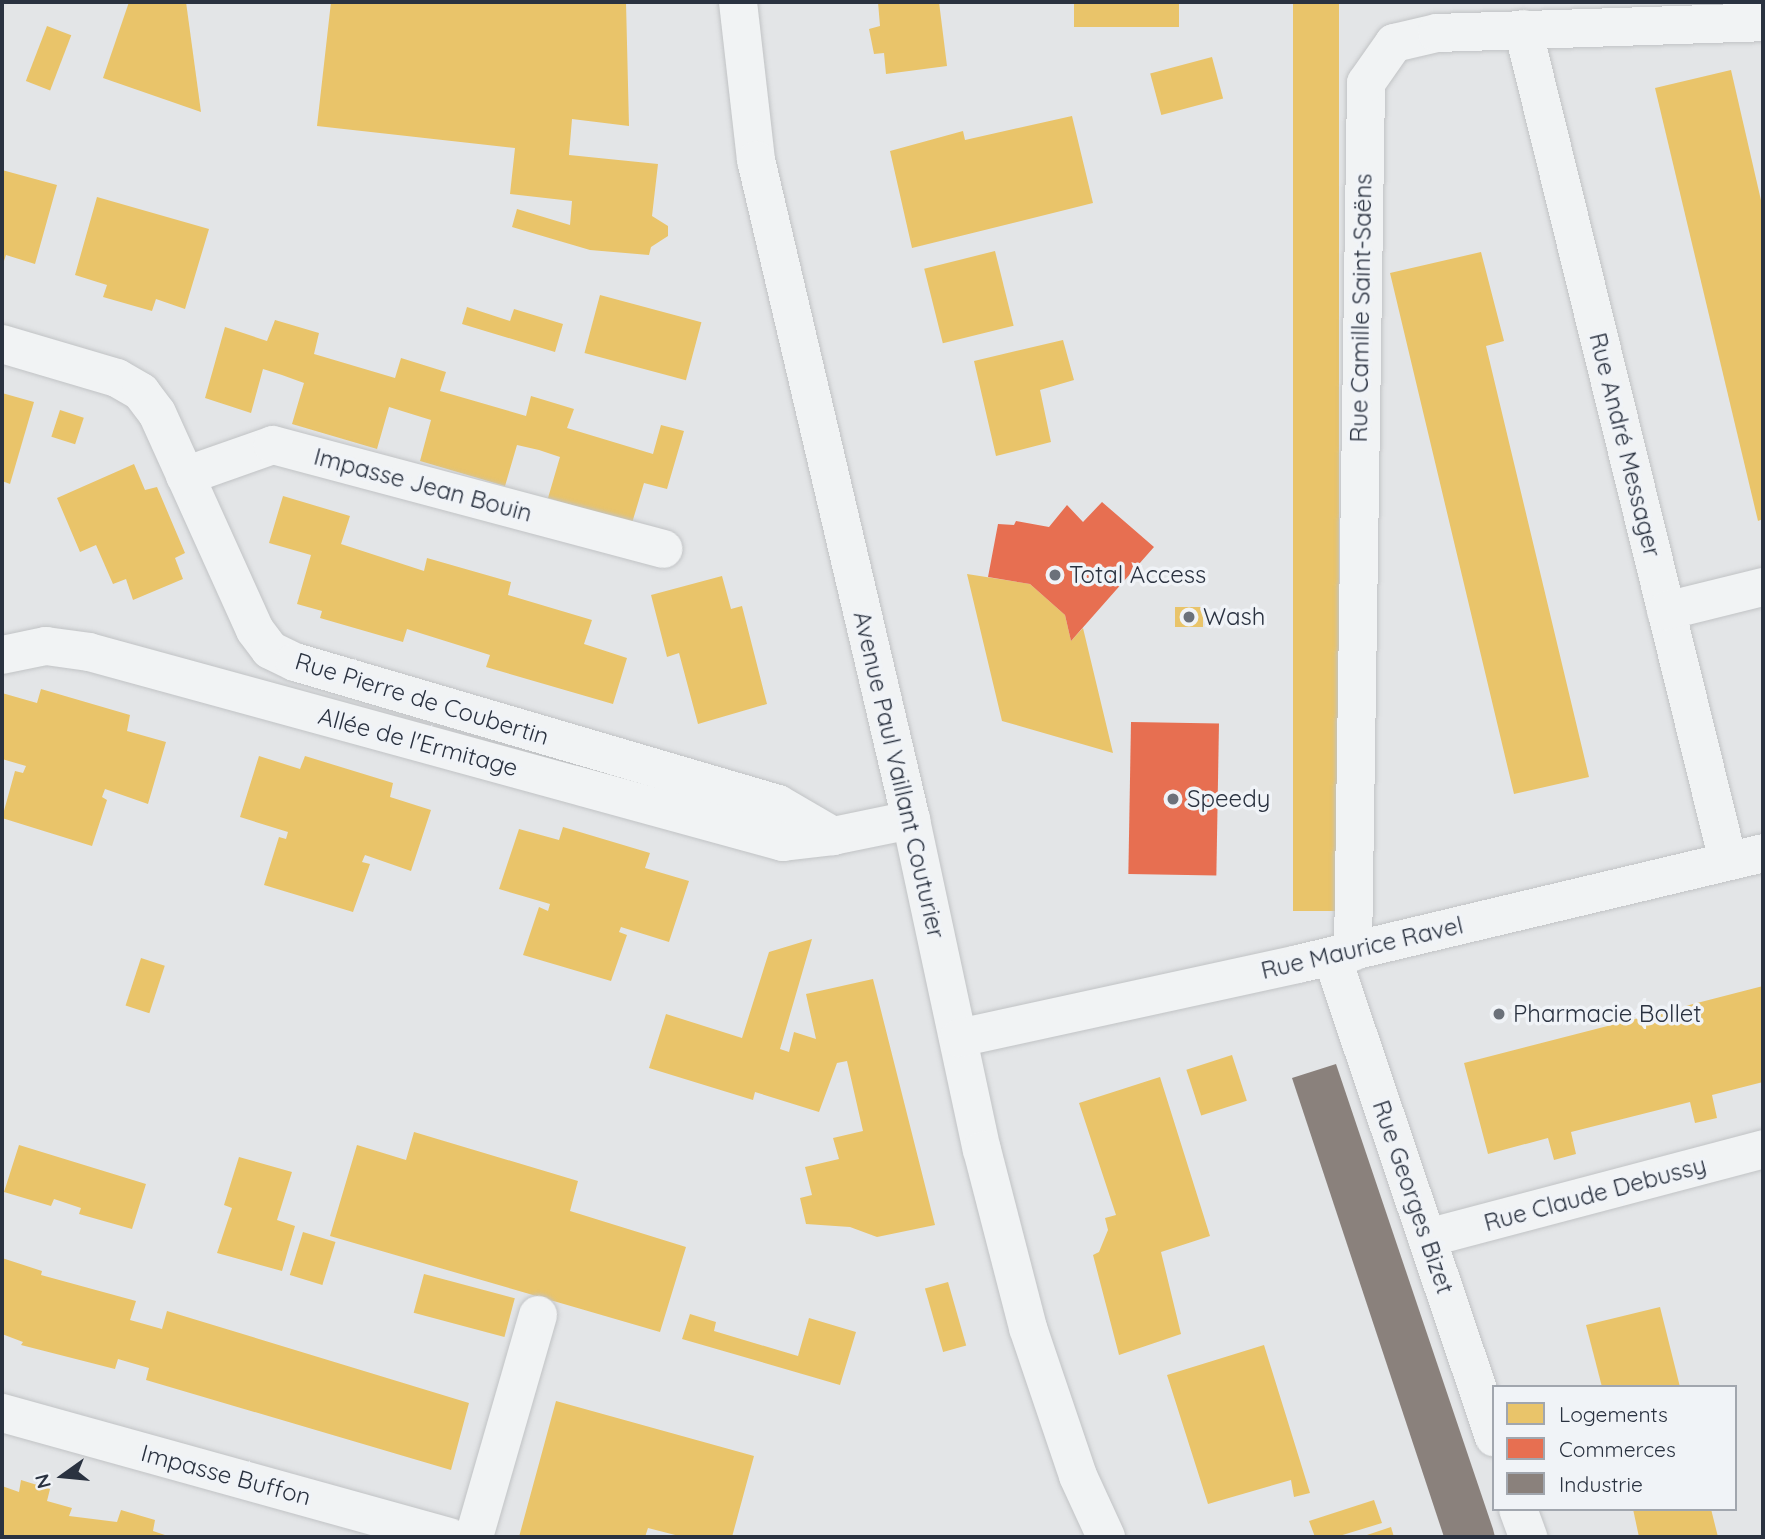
<!DOCTYPE html>
<meta charset="utf-8">
<style>
body{margin:0}
#map{position:relative;width:1765px;height:1539px;overflow:hidden;background:#e3e5e7;font-family:Quicksand,sans-serif}
div>[style]{position:absolute}
[style*='--x']{left:calc(var(--x)*1px);top:calc(var(--y)*1px);width:calc(var(--w)*1px);rotate:calc(var(--a)*1deg)}
.homes>*{inset:0;background:#e9c46a;transform-origin:0 0}
.shops>*{inset:0;background:#e76f51;transform-origin:0 0}
.industry>*{inset:0;background:#8a817c}
.roads{filter:drop-shadow(0 0 2px #c1c3c5) drop-shadow(0 0 2px #c1c3c5)}
.minor>*{height:38px;margin:-19px;padding:0 19px;transform-origin:19px;border-radius:19px;background:#f1f3f4}
.dots>*{width:19px;height:19px;translate:-50% -50%;box-sizing:border-box;border:4px solid #f0f3f7;border-radius:50%}
span{translate:-50% -50%;white-space:nowrap;text-align:center;line-height:1.15;-webkit-text-stroke:7px #f0f3f7;paint-order:stroke}
.street-label{font-size:24px;color:#2a3240}
.poi-label{font-size:24px;color:#2a3240}
.left{translate:0 -50%;text-align:left}
.frame{position:absolute;inset:0;border:4px solid #2a3240;pointer-events:none}
.legend{position:absolute;left:1492px;top:1385px;width:245px;height:126px;box-sizing:border-box;background:#f0f3f7;border:2px solid #a1a6ae;margin:0;padding:9px 12px;list-style:none;font-size:21px;color:#2a3240}
.legend li{display:flex;align-items:center;gap:14px;height:35px}
.legend b{width:35px;border:2px solid #a1a6ae}
.north{position:absolute;left:28px;top:1441px;width:70px;height:70px;-webkit-text-stroke:5px #f0f3f7;paint-order:stroke;rotate:255deg;font-size:19px;font-weight:700;line-height:28px;text-align:center;color:#2a3240}
.north::after{content:'';display:block;margin:auto;width:24px;height:32px;background:#2a3240;clip-path:polygon(50% 0,100% 100%,50% 72%,0 100%)}
</style>
<div id="map">
<div class="homes">
<div style="clip-path:polygon(129px 2px,186px 2px,201px 112px,103px 78px)"></div>
<div style="clip-path:polygon(331px 2px,626px 2px,629px 126px,572px 119px,569px 155px,658px 164px,652px 216px,668px 226px,668px 236px,651px 247px,649px 255px,590px 250px,512px 227px,517px 209px,570px 225px,572px 201px,510px 194px,515px 148px,317px 126px)"></div>
<div style="clip-path:polygon(878px 2px,939px 2px,947px 66px,886px 74px,884px 53px,874px 54px,869px 29px,880px 26px)"></div>
<div style="left:1074px;top:2px;width:105px;height:25px"></div>
<div style="left:1293px;top:2px;width:46px;height:909px"></div>
<div style="left:47px;top:26px;width:26px;height:59px;rotate:21deg"></div>
<div style="left:1212px;top:57px;width:43px;height:64px;rotate:75deg"></div>
<div style="clip-path:polygon(1731px 70px,1763px 209px,1763px 519px,1758px 521px,1655px 88px)"></div>
<div style="clip-path:polygon(1072px 116px,1093px 203px,912px 248px,890px 151px,963px 131px,965px 140px)"></div>
<div style="clip-path:polygon(2px 170px,57px 185px,35px 264px,6px 255px,2px 267px)"></div>
<div style="clip-path:polygon(97px 197px,209px 229px,185px 309px,156px 299px,152px 311px,103px 297px,107px 285px,75px 275px)"></div>
<div style="left:995px;top:251px;width:77px;height:73px;rotate:76deg"></div>
<div style="clip-path:polygon(1481px 252px,1504px 341px,1486px 346px,1589px 777px,1514px 794px,1390px 273px)"></div>
<div style="left:600px;top:295px;width:105px;height:60px;rotate:15deg"></div>
<div style="clip-path:polygon(467px 307px,510px 321px,514px 309px,563px 324px,555px 352px,462px 324px)"></div>
<div style="clip-path:polygon(275px 320px,319px 333px,314px 354px,395px 378px,401px 358px,446px 372px,440px 391px,526px 416px,531px 396px,574px 409px,567px 428px,653px 454px,661px 425px,684px 431px,667px 489px,644px 483px,632px 523px,548px 498px,560px 457px,539px 450px,517px 445px,505px 486px,420px 461px,431px 420px,389px 407px,377px 449px,292px 424px,304px 383px,282px 375px,263px 369px,251px 413px,205px 398px,225px 327px,267px 341px)"></div>
<div style="clip-path:polygon(1063px 340px,1074px 380px,1040px 390px,1051px 442px,996px 456px,974px 361px)"></div>
<div style="clip-path:polygon(2px 393px,34px 402px,10px 484px,2px 481px)"></div>
<div style="left:60px;top:410px;width:25px;height:28px;rotate:18deg"></div>
<div style="clip-path:polygon(134px 464px,145px 490px,157px 487px,185px 553px,175px 558px,183px 579px,133px 600px,126px 579px,113px 584px,96px 545px,80px 552px,57px 498px)"></div>
<div style="clip-path:polygon(283px 496px,350px 516px,341px 544px,424px 571px,427px 558px,511px 582px,508px 595px,592px 620px,584px 644px,627px 658px,613px 704px,486px 667px,490px 655px,407px 629px,403px 642px,320px 618px,322px 611px,297px 604px,311px 555px,269px 543px)"></div>
<div style="clip-path:polygon(967px 574px,1030px 584px,1065px 615px,1071px 641px,1083px 628px,1113px 753px,1002px 721px)"></div>
<div style="clip-path:polygon(722px 576px,731px 609px,742px 606px,767px 704px,698px 724px,679px 653px,667px 657px,651px 595px)"></div>
<div style="left:1175px;top:607px;width:28px;height:20px"></div>
<div style="clip-path:polygon(41px 689px,130px 715px,127px 731px,166px 742px,148px 804px,105px 789px,102px 797px,107px 800px,92px 846px,2px 818px,15px 771px,23px 773px,26px 766px,2px 759px,2px 693px,37px 703px)"></div>
<div style="clip-path:polygon(259px 756px,300px 769px,305px 756px,393px 783px,390px 797px,431px 810px,411px 871px,365px 855px,362px 862px,370px 864px,353px 912px,264px 885px,279px 837px,286px 839px,288px 832px,240px 817px)"></div>
<div style="clip-path:polygon(563px 827px,650px 853px,645px 868px,689px 881px,669px 942px,621px 927px,619px 932px,627px 935px,611px 981px,523px 955px,539px 907px,548px 911px,550px 904px,499px 889px,519px 829px,559px 840px)"></div>
<div style="clip-path:polygon(812px 939px,780px 1049px,789px 1052px,794px 1032px,816px 1039px,806px 994px,873px 979px,935px 1225px,877px 1237px,850px 1227px,806px 1224px,800px 1198px,812px 1195px,805px 1167px,839px 1159px,833px 1138px,863px 1131px,847px 1061px,837px 1063px,819px 1112px,755px 1092px,753px 1100px,649px 1068px,666px 1014px,742px 1038px,769px 952px)"></div>
<div style="left:141px;top:958px;width:25px;height:50px;rotate:18deg"></div>
<div style="clip-path:polygon(1763px 986px,1763px 1082px,1712px 1095px,1717px 1118px,1695px 1123px,1690px 1102px,1571px 1132px,1576px 1154px,1554px 1160px,1548px 1138px,1488px 1154px,1464px 1063px)"></div>
<div style="left:1232px;top:1055px;width:48px;height:48px;rotate:72deg"></div>
<div style="clip-path:polygon(1160px 1077px,1210px 1236px,1161px 1252px,1181px 1334px,1119px 1355px,1093px 1255px,1099px 1252px,1108px 1230px,1105px 1218px,1116px 1215px,1079px 1103px)"></div>
<div style="clip-path:polygon(414px 1132px,578px 1181px,570px 1211px,686px 1247px,660px 1332px,330px 1236px,357px 1145px,406px 1160px)"></div>
<div style="clip-path:polygon(19px 1145px,146px 1184px,132px 1229px,79px 1214px,81px 1208px,54px 1199px,51px 1206px,4px 1192px)"></div>
<div style="clip-path:polygon(239px 1157px,292px 1172px,277px 1220px,295px 1226px,282px 1271px,217px 1253px,232px 1208px,224px 1205px)"></div>
<div style="left:303px;top:1232px;width:34px;height:45px;rotate:17deg"></div>
<div style="clip-path:polygon(2px 1258px,42px 1271px,41px 1275px,136px 1301px,130px 1320px,162px 1329px,167px 1311px,469px 1403px,451px 1470px,146px 1380px,149px 1368px,118px 1359px,115px 1369px,21px 1345px,23px 1342px,2px 1334px)"></div>
<div style="left:424px;top:1274px;width:94px;height:40px;rotate:15deg"></div>
<div style="left:948px;top:1282px;width:66px;height:24px;rotate:74deg"></div>
<div style="clip-path:polygon(1660px 1307px,1680px 1387px,1602px 1387px,1586px 1325px)"></div>
<div style="clip-path:polygon(690px 1314px,716px 1322px,714px 1331px,798px 1356px,809px 1318px,856px 1332px,840px 1385px,682px 1339px)"></div>
<div style="clip-path:polygon(1264px 1345px,1310px 1493px,1294px 1497px,1291px 1480px,1208px 1504px,1167px 1375px)"></div>
<div style="clip-path:polygon(556px 1401px,754px 1456px,732px 1537px,683px 1537px,648px 1528px,645px 1537px,519px 1537px)"></div>
<div style="clip-path:polygon(21px 1480px,50px 1489px,47px 1501px,72px 1508px,69px 1516px,117px 1522px,121px 1510px,155px 1520px,153px 1531px,171px 1537px,2px 1537px,2px 1486px,19px 1492px)"></div>
<div style="clip-path:polygon(1374px 1500px,1382px 1523px,1336px 1537px,1315px 1537px,1309px 1521px)"></div>
<div style="clip-path:polygon(1633px 1509px,1711px 1509px,1718px 1537px,1639px 1537px)"></div>
<div style="clip-path:polygon(1391px 1527px,1394px 1537px,1361px 1537px)"></div>
</div>
<div class="shops">
<div style="clip-path:polygon(1102px 502px,1154px 547px,1071px 641px,1065px 615px,1030px 584px,988px 577px,998px 524px,1014px 525px,1016px 521px,1049px 527px,1067px 505px,1083px 522px)"></div>
<div style="left:1131px;top:722px;width:88px;height:152px;rotate:1deg"></div>
</div>
<div class="industry">
<div style="clip-path:polygon(1336px 1064px,1493px 1529px,1495px 1537px,1444px 1537px,1292px 1078px)"></div>
</div>
<div class="roads">
<div class="minor">
<div style="--x:738;--y:2;--w:159;--a:83.5"></div>
<div style="--x:756;--y:160;--w:678;--a:76.78"></div>
<div style="--x:911;--y:820;--w:338;--a:77.9"></div>
<div style="--x:982;--y:1150;--w:184;--a:75.5"></div>
<div style="--x:1028;--y:1328;--w:156;--a:71.3"></div>
<div style="--x:1078;--y:1476;--w:67;--a:65.3"></div>
<div style="--x:1523;--y:29;--w:857;--a:76.16"></div>
<div style="--x:2;--y:344;--w:120;--a:16.5"></div>
<div style="--x:117;--y:378;--w:28;--a:30"></div>
<div style="--x:141;--y:392;--w:26;--a:53"></div>
<div style="--x:157;--y:413;--w:238;--a:65.7"></div>
<div style="--x:255;--y:630;--w:25;--a:53"></div>
<div style="--x:270;--y:650;--w:28;--a:26"></div>
<div style="--x:295;--y:662;--w:503;--a:16.38"></div>
<div style="--x:778;--y:804;--w:64;--a:30.2"></div>
<div style="--x:833;--y:836;--w:80;--a:-11.6"></div>
<div style="--x:185;--y:476;--w:93;--a:-19.4"></div>
<div style="--x:273;--y:445;--w:404;--a:14.9"></div>
<div style="--x:1666;--y:611;--w:100;--a:-13.9"></div>
<div style="--x:2;--y:655;--w:45;--a:-11.6"></div>
<div style="--x:46;--y:646;--w:43;--a:7.9"></div>
<div style="--x:89;--y:652;--w:720;--a:15.31"></div>
<div style="--x:783;--y:842;--w:50;--a:-6.8"></div>
<div style="--x:1353;--y:952;--w:869;--a:-89.14"></div>
<div style="--x:1366;--y:83;--w:49;--a:-55"></div>
<div style="--x:1394;--y:43;--w:44;--a:-13.1"></div>
<div style="--x:1437;--y:33;--w:326;--a:-1.9"></div>
<div style="--x:1332;--y:957;--w:507;--a:71.35"></div>
<div style="--x:959;--y:1038;--w:347;--a:-12.3"></div>
<div style="--x:1298;--y:964;--w:478;--a:-13.4"></div>
<div style="--x:1427;--y:1238;--w:348;--a:-14.8"></div>
<div style="--x:2;--y:1413;--w:464;--a:15.5"></div>
<div style="--x:1518;--y:1509;--w:30;--a:70"></div>
<div style="--x:474;--y:1537;--w:231;--a:-73.9"></div>
</div>
</div>
<div class="dots">
<div style="left:1055px;top:575px;background:#6b717a"></div>
<div style="left:1189px;top:617px;background:#6b717a"></div>
<div style="left:1173px;top:799px;background:#6b717a"></div>
<div style="left:1499px;top:1014px;background:#6b717a"></div>
</div>
<div class="street-label">
<span style="left:1361px;top:308px;rotate:-89deg">Rue Camille Saint-Saëns</span>
<span style="left:1625px;top:445px;rotate:76deg">Rue André Messager</span>
<span style="left:423px;top:485px;rotate:15deg">Impasse Jean Bouin</span>
<span style="left:422px;top:699px;rotate:17deg">Rue Pierre de Coubertin</span>
<span style="left:418px;top:742px;rotate:15deg">Allée de l'Ermitage</span>
<span style="left:899px;top:775px;rotate:77deg">Avenue Paul Vaillant Couturier</span>
<span style="left:1362px;top:948px;rotate:-13deg">Rue Maurice Ravel</span>
<span style="left:1595px;top:1194px;rotate:-15deg">Rue Claude Debussy</span>
<span style="left:1413px;top:1197px;rotate:71deg">Rue Georges Bizet</span>
<span style="left:226px;top:1475px;rotate:15deg">Impasse Buffon</span>
</div>
<div class="poi-label">
<span class="left" style="left:1069px;top:575px">Total Access</span>
<span class="left" style="left:1203px;top:617px">Wash</span>
<span class="left" style="left:1187px;top:799px">Speedy</span>
<span class="left" style="left:1513px;top:1014px">Pharmacie Bollet</span>
</div>
<div class="frame"></div>
<ul class="legend">
<li><b style="height:19px;background:#e9c46a"></b>Logements</li>
<li><b style="height:19px;background:#e76f51"></b>Commerces</li>
<li><b style="height:19px;background:#8a817c"></b>Industrie</li>
</ul>
<div class="north">N</div>
</div>
